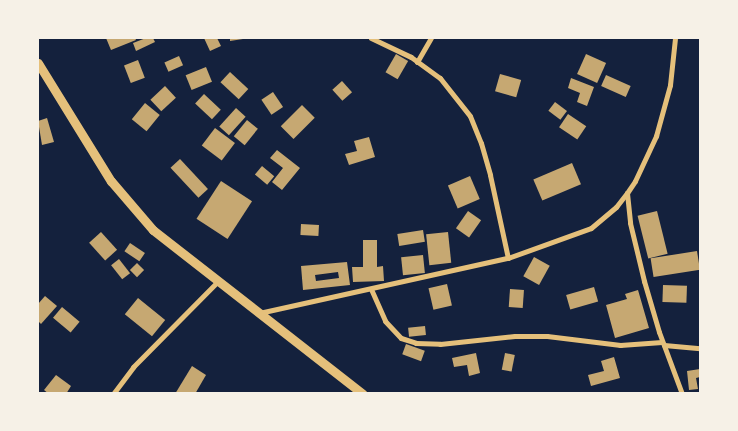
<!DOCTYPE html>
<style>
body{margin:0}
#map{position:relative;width:738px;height:431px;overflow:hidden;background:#14213d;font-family:Mulish,sans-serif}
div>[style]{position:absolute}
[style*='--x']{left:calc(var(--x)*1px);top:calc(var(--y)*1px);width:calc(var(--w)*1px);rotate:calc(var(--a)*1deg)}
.building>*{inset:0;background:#c6a872;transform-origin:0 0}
.minor>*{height:5px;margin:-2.5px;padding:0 2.5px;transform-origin:2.5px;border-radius:2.5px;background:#e5c07b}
.tertiary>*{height:9px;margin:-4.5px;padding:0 4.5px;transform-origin:4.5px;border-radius:4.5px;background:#e5c07b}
span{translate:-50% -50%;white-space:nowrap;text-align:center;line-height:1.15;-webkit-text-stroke:4px #f6f1e7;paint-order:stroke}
.frame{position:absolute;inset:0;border:39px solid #f6f1e7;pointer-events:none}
</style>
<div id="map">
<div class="building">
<div style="clip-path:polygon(106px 38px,135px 38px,136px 40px,111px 50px)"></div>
<div style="clip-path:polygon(146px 38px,153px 38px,155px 42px,136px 51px,133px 43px)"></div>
<div style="clip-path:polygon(204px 38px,217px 38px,221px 46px,210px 51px)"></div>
<div style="clip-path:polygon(230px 38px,243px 38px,243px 39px,230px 41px)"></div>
<div style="left:396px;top:54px;width:14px;height:21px;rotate:30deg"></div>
<div style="left:586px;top:54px;width:22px;height:22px;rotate:24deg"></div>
<div style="left:179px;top:56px;width:10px;height:16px;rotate:66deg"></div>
<div style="left:138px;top:60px;width:19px;height:15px;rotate:69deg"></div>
<div style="left:206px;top:67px;width:16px;height:22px;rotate:68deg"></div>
<div style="left:230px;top:72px;width:25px;height:14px;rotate:43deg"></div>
<div style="left:500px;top:74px;width:22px;height:18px;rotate:16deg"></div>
<div style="left:606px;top:75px;width:27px;height:12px;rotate:24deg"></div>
<div style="clip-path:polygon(571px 78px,594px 87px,587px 106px,577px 102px,580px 93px,568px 88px)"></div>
<div style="left:342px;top:81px;width:15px;height:13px;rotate:48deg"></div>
<div style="left:165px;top:86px;width:16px;height:20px;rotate:47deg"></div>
<div style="left:273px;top:92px;width:18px;height:14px;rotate:56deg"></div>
<div style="left:204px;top:94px;width:23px;height:13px;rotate:43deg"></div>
<div style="left:555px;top:102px;width:15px;height:11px;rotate:37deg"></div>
<div style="left:145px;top:103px;width:19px;height:21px;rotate:39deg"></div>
<div style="left:302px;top:105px;width:18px;height:30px;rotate:45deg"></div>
<div style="left:236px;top:108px;width:13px;height:25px;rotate:42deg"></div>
<div style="left:568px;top:114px;width:22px;height:16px;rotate:34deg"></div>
<div style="clip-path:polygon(47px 118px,54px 142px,42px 145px,38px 121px)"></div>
<div style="left:247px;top:120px;width:14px;height:21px;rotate:39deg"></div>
<div style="left:215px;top:128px;width:25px;height:22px;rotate:37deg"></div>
<div style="clip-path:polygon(369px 137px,375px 157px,349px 165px,345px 154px,357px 151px,354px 141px)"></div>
<div style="clip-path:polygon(277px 150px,300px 168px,282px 190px,272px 182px,283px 168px,270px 158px)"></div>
<div style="left:180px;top:159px;width:41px;height:13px;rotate:47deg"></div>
<div style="left:572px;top:163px;width:23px;height:42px;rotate:67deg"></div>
<div style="left:262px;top:166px;width:16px;height:11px;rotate:40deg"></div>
<div style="left:470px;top:176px;width:25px;height:24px;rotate:67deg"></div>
<div style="left:221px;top:181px;width:37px;height:45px;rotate:33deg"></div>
<div style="left:468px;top:211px;width:16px;height:21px;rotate:35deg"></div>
<div style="left:657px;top:211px;width:44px;height:20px;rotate:76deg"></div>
<div style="left:301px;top:224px;width:18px;height:11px;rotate:3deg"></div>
<div style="left:423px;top:230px;width:12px;height:26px;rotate:81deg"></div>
<div style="left:101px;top:232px;width:24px;height:16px;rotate:48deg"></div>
<div style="left:448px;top:232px;width:31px;height:22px;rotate:84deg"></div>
<div style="clip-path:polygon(363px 240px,377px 240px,377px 267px,383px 266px,384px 281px,353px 282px,352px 267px,363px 267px)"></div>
<div style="left:130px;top:243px;width:18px;height:10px;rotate:34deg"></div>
<div style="left:697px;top:251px;width:19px;height:47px;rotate:81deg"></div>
<div style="left:423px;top:255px;width:18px;height:22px;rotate:84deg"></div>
<div style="left:534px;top:257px;width:18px;height:22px;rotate:29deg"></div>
<div style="left:119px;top:259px;width:18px;height:10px;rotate:52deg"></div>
<div style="clip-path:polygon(evenodd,347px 262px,350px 285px,303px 290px,301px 266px,347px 262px,338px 272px,339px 278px,316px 281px,315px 275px,338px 272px)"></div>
<div style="left:137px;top:263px;width:10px;height:10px;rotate:45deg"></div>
<div style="left:447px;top:284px;width:22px;height:19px;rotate:77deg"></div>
<div style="left:663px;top:285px;width:24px;height:17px;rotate:2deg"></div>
<div style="left:594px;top:287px;width:15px;height:29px;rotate:74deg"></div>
<div style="left:510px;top:289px;width:14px;height:18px;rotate:4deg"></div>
<div style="clip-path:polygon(638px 290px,649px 328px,615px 338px,606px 305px,627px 299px,625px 294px)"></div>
<div style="clip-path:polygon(45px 296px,57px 306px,41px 324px,38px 321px,38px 304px)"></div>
<div style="left:138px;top:298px;width:35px;height:21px;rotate:39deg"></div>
<div style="left:62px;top:307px;width:23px;height:14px;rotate:40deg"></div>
<div style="left:425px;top:326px;width:9px;height:17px;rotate:84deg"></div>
<div style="left:406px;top:344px;width:20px;height:11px;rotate:20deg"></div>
<div style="clip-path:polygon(476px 353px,480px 373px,469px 376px,467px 365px,454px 367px,452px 358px)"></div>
<div style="left:505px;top:353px;width:10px;height:17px;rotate:11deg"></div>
<div style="clip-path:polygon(614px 357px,620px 378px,591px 386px,588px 375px,604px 371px,601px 361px)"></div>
<div style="clip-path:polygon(192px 366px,206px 375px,195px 394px,175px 394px)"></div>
<div style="clip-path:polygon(700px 369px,700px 377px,696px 378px,698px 389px,689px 390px,687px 371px)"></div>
<div style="clip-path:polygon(56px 375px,71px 386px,66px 394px,49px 394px,44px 390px)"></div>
</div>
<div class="minor">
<div style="--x:371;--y:38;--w:44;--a:25.4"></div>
<div style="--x:411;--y:57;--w:36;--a:36"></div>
<div style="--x:440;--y:78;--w:48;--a:51.7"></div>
<div style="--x:470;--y:116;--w:29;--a:68"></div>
<div style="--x:481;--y:143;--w:33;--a:74"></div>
<div style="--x:490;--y:175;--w:85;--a:77.8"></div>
<div style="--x:417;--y:62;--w:28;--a:-60"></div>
<div style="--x:627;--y:193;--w:30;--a:84"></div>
<div style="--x:630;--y:223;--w:60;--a:76.4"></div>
<div style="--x:644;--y:281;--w:53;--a:73.6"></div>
<div style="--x:659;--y:332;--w:66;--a:69.6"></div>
<div style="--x:371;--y:289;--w:35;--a:66"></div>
<div style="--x:385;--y:321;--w:23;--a:47"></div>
<div style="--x:401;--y:338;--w:16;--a:18"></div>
<div style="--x:416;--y:343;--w:24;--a:2"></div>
<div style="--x:440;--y:344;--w:75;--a:-6.1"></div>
<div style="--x:515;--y:336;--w:32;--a:0"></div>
<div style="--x:547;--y:336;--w:74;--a:7"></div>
<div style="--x:620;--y:345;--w:42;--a:-4.1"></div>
<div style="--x:259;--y:313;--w:255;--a:-12.5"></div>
<div style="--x:508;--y:258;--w:88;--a:-19.9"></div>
<div style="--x:591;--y:228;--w:33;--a:-40"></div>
<div style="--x:616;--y:207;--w:18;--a:-52"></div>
<div style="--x:627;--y:193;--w:14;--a:-56"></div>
<div style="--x:635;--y:181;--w:50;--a:-65"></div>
<div style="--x:656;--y:136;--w:53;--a:-74.6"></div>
<div style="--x:670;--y:85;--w:47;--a:-83.9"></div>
<div style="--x:664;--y:345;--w:36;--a:5"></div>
<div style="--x:113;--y:394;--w:34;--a:-53"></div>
<div style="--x:133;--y:367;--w:121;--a:-45.3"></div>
</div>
<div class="tertiary">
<div style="--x:38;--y:63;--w:139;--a:58.3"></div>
<div style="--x:111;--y:181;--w:65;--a:49.4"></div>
<div style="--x:153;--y:230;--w:266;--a:38"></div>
</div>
<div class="frame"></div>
</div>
